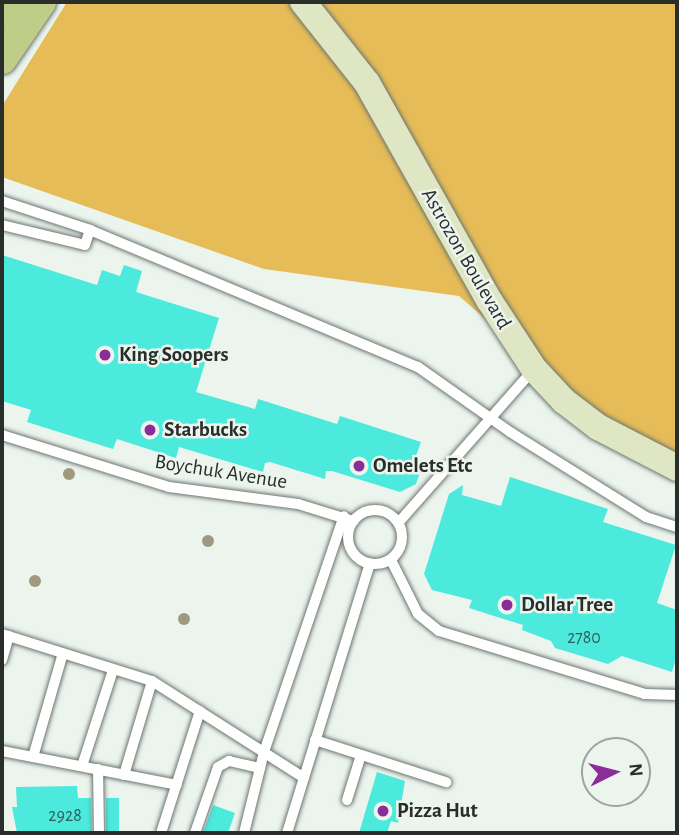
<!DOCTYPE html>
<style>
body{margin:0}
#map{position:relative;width:679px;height:835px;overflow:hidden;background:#ebf5ee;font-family:"Alegreya Sans",sans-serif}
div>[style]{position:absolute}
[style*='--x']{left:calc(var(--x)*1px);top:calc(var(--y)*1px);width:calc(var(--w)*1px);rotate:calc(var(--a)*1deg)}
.green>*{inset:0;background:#e6bc58}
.building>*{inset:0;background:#4ce9dd;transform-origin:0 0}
.roads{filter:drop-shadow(0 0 2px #6d766f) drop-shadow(0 0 2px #6d766f)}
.service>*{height:10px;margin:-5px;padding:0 5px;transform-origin:5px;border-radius:5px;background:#fff}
.service>.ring{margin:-5px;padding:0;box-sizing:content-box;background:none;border:10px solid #fff;border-radius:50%}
.secondary>*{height:26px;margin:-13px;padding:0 13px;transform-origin:13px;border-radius:13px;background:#dfe6c4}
.primary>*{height:30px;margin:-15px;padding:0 15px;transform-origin:15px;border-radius:15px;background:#bfcd88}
.trees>*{width:12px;height:12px;margin:-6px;border-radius:50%;background:#9f997f}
.dots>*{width:19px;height:19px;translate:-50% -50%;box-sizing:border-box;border:4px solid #ebf5ee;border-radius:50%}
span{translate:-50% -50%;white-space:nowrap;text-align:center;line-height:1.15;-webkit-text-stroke:5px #ebf5ee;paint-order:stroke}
.number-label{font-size:18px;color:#325d58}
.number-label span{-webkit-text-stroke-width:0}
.street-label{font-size:21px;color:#2a2e2b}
.poi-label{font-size:21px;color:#2a2e2b;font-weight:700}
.left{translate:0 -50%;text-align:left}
.frame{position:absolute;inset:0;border:4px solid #2a2e2b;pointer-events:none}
.north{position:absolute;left:581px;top:737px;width:70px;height:70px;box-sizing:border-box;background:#ebf5ee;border:2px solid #9ea5a0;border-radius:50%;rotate:84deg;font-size:19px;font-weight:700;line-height:28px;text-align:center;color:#2a2e2b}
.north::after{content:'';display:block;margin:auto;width:24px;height:32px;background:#8b2d97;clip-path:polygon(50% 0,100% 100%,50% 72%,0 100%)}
</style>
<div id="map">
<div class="green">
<div style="clip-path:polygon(67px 2px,677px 2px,677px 465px,633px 448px,459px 296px,264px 269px,2px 177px,2px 106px)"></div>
</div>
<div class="building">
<div style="clip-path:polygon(2px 255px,97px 285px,102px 270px,120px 276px,124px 265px,142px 271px,136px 292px,219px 318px,196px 392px,255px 409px,258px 399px,337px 424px,340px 416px,421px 442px,416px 456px,422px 466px,416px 484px,400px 492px,332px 471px,326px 471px,325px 479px,270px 462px,265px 463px,263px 472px,179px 447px,176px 458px,117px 439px,113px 449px,27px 422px,31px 410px,2px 401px)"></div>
<div style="clip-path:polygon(510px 477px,608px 509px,603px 522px,676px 545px,657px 603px,677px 610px,677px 655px,672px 672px,622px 656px,608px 664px,555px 648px,551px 641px,522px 630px,523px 625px,469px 608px,472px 600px,432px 590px,424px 574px,449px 494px,463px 485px,462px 495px,501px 506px)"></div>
<div style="clip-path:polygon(377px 772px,405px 781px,398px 823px,391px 821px,387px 833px,359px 833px)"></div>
<div style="clip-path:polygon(77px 786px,78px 798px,91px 798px,92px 833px,17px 833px,12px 807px,17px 807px,16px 787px)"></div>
<div style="left:106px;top:798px;width:13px;height:35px"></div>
<div style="clip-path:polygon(213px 805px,235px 813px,228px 833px,203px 833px)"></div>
</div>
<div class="roads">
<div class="service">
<div style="--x:2;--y:201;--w:93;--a:18.2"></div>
<div style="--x:90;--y:230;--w:355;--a:22.7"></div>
<div style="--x:418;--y:367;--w:113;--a:35.2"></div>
<div style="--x:510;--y:432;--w:160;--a:32"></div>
<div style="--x:646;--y:517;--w:33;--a:18"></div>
<div style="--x:2;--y:225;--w:85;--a:13.5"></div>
<div style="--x:85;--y:245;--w:16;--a:-72"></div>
<div style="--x:2;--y:435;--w:175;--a:17.3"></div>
<div style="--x:169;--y:487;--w:130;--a:7.5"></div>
<div style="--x:298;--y:504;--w:58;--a:17.2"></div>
<div class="ring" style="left:348px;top:510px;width:44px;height:44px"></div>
<div style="--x:399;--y:522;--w:204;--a:-48.6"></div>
<div style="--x:391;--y:560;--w:60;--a:63.4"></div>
<div style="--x:418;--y:614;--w:27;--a:39"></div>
<div style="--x:439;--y:631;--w:215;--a:17"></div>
<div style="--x:645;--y:694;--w:32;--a:2"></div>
<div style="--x:2;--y:634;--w:157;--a:17.4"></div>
<div style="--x:152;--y:681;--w:180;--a:32.5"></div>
<div style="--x:2;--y:660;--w:25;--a:-74"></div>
<div style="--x:315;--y:740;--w:138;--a:17.8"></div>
<div style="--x:2;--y:751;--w:178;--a:11"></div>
<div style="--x:33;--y:757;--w:108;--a:-73.9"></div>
<div style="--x:82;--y:766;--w:101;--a:-72.1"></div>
<div style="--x:98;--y:769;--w:64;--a:89.1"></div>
<div style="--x:124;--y:775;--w:98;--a:-73.4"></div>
<div style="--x:347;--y:800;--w:47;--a:-72.7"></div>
<div style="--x:161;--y:833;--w:128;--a:-72.3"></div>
<div style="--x:195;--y:833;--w:70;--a:-70.8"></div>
<div style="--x:218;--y:767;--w:13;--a:-29"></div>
<div style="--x:229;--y:761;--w:32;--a:13"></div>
<div style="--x:244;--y:833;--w:83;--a:-76.1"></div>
<div style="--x:264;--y:752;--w:249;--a:-71.3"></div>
<div style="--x:287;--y:833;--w:282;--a:-72.9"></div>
</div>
<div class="secondary">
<div style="--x:303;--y:2;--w:103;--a:51.7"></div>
<div style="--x:367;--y:83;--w:249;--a:60.7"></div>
<div style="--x:489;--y:300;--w:82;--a:56.9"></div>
<div style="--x:534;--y:369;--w:44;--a:46.8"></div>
<div style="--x:564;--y:401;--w:43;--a:37.4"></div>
<div style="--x:598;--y:427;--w:89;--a:27.4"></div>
</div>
<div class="primary">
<div style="--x:2;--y:14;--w:15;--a:-53"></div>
<div style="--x:2;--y:59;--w:69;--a:-55.6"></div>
</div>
</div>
<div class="trees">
<div style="left:69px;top:474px"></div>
<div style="left:208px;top:541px"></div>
<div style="left:35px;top:581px"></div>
<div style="left:184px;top:619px"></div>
</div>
<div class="dots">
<div style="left:105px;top:355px;background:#8b2d97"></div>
<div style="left:150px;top:430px;background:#8b2d97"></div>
<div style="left:359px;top:466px;background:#8b2d97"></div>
<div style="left:507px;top:605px;background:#8b2d97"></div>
<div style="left:383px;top:811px;background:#8b2d97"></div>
</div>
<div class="number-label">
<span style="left:584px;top:638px">2780</span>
<span style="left:65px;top:816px">2928</span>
</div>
<div class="street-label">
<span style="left:466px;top:259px;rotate:60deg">Astrozon Boulevard</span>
<span style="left:221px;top:472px;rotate:9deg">Boychuk Avenue</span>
</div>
<div class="poi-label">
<span class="left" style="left:119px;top:355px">King Soopers</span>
<span class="left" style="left:164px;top:430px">Starbucks</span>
<span class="left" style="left:373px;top:466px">Omelets Etc</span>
<span class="left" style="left:521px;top:605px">Dollar Tree</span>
<span class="left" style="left:397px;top:811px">Pizza Hut</span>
</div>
<div class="frame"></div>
<div class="north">N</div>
</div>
